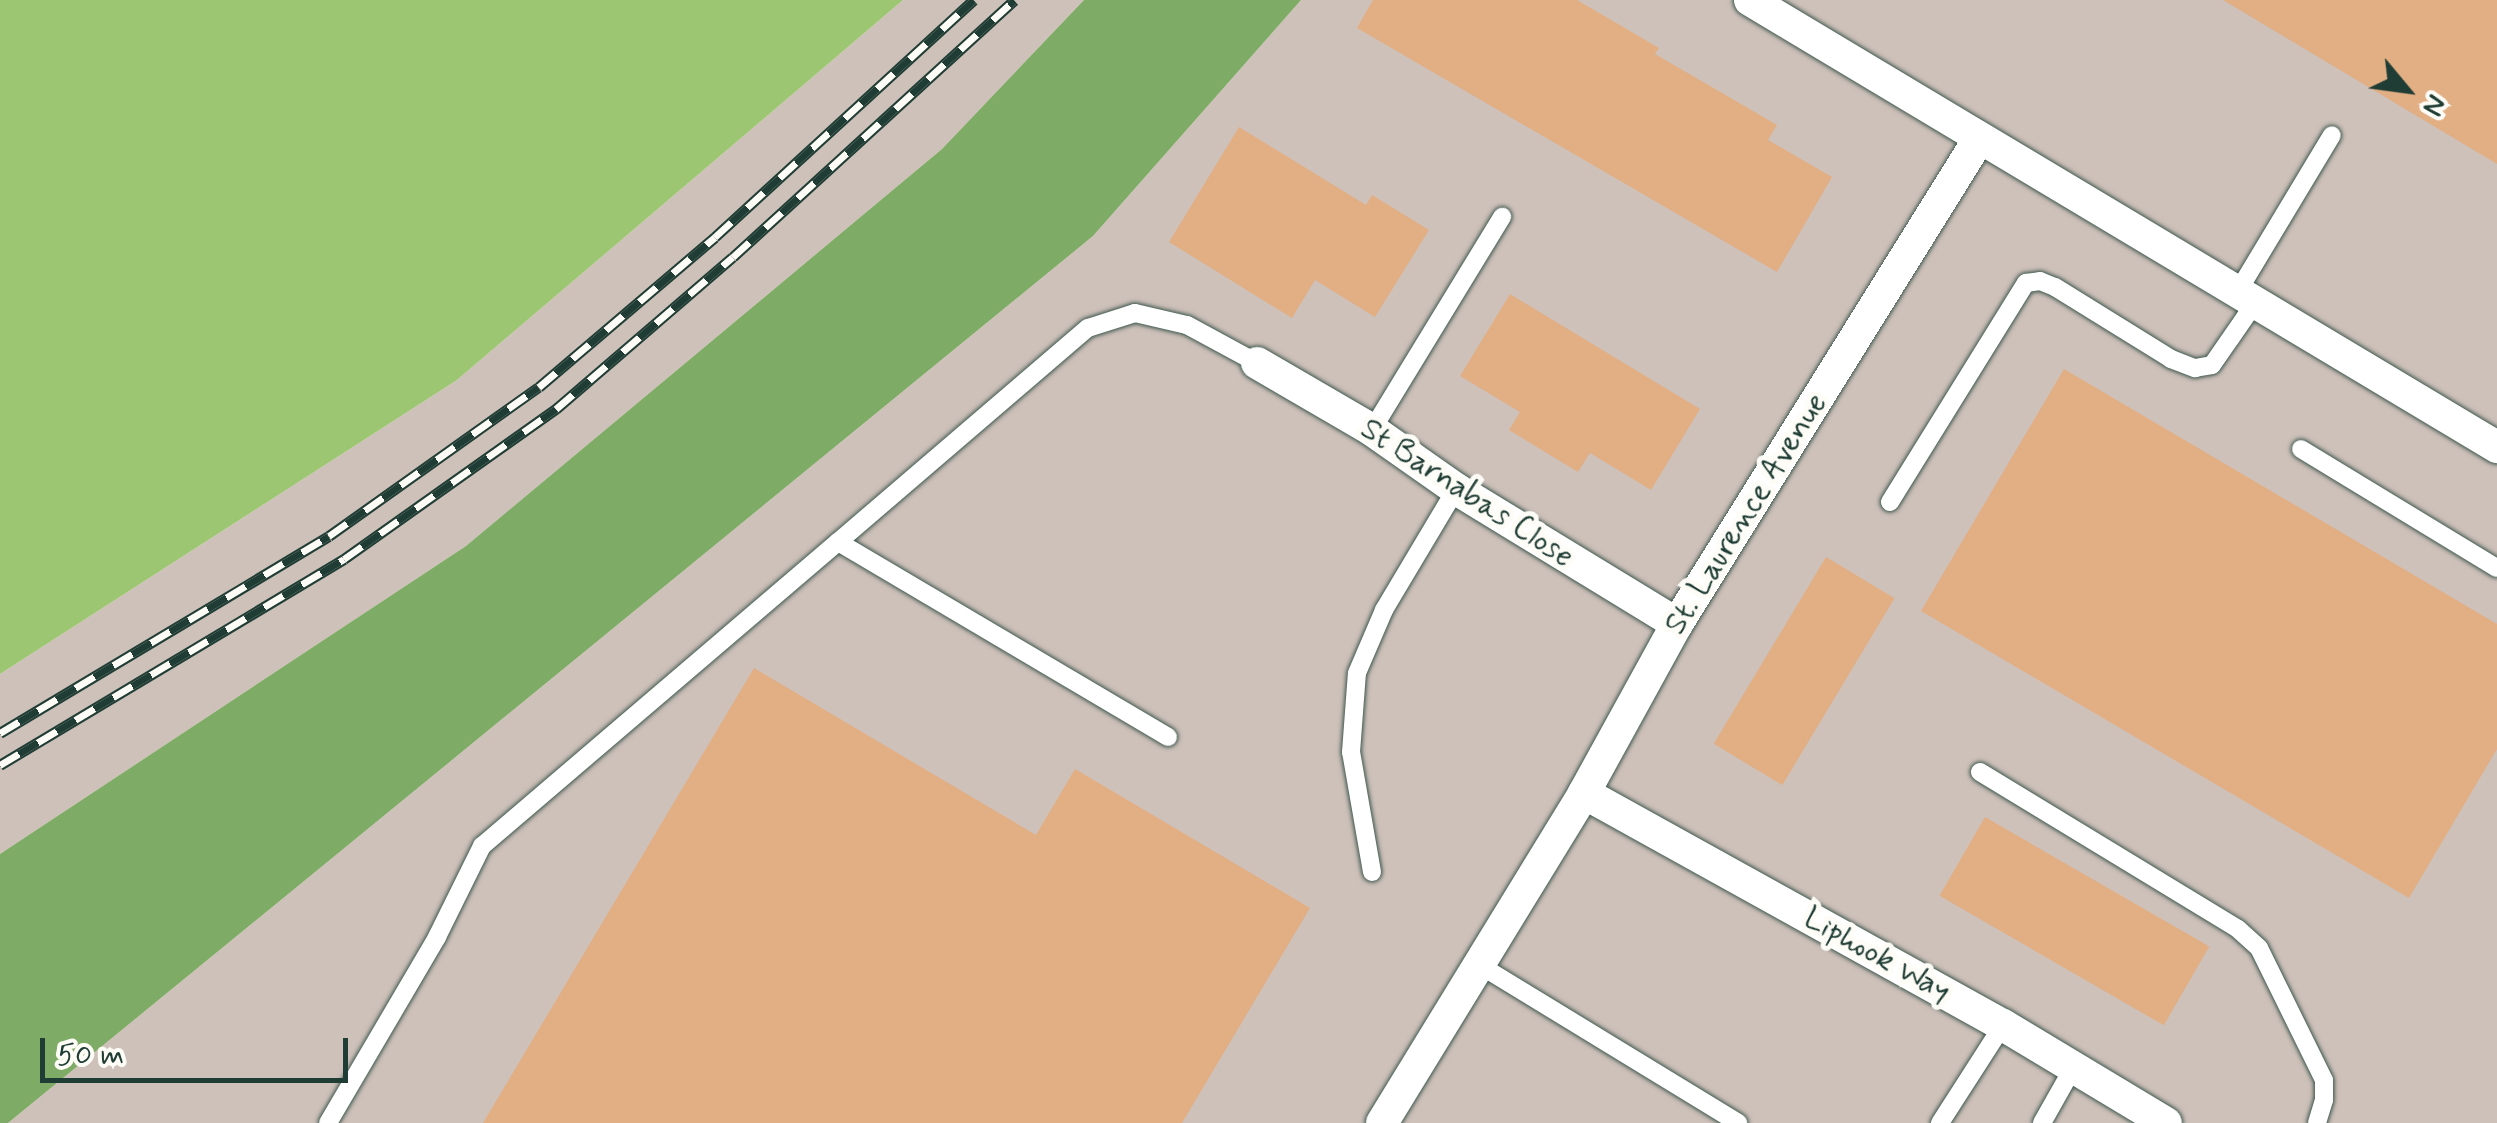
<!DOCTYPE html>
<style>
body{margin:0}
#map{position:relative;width:2497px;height:1123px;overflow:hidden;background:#f7efde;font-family:Mynerve,sans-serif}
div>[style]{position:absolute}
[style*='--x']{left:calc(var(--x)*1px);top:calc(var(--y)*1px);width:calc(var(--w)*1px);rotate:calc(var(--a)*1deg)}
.industrial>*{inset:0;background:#cec1ba}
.green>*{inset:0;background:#9dc673}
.forest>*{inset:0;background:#7eab65}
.building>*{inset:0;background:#e2ae83;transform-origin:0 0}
.roads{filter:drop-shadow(0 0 2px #3f584e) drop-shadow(0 0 2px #3f584e)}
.lane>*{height:18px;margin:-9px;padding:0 9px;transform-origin:9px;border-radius:9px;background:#fff}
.street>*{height:32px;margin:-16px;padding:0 16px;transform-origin:16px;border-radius:16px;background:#fff}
.rail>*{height:11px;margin-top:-5.5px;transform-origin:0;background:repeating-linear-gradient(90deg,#fdfcf7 0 22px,#1f3d34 0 44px);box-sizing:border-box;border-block:2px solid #1f3d34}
span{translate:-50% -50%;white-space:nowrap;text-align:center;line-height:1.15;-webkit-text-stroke:10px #fdfcf7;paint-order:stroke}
.street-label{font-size:32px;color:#1f3d34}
.north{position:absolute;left:2357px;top:40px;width:100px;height:100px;-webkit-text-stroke:8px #fdfcf7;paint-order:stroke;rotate:119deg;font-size:28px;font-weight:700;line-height:40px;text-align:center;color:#1f3d34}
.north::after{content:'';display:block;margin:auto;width:35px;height:45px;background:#1f3d34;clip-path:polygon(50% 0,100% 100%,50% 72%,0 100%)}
.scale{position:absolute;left:40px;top:1038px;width:308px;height:45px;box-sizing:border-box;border:5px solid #1f3d34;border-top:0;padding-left:12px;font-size:30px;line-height:35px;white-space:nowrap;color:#1f3d34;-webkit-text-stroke:8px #fdfcf7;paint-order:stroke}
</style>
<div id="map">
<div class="industrial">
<div style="clip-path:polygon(903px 0,1084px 0,942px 149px,466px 546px,0 854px,0 674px,457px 380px)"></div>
<div style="clip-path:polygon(1301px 0,2497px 0,2497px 1123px,8px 1123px,1093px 236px)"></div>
</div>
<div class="green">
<div style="clip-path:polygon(0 0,903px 0,457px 380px,0 674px)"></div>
</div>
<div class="forest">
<div style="clip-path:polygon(1084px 0,1301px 0,1093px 236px,8px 1123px,0 1123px,0 854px,466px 546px,942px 149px)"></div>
</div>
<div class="building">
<div style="clip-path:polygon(1373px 0,1577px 0,1659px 48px,1655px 54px,1777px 125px,1768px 140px,1832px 177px,1777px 272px,1357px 28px)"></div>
<div style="clip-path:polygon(2223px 0,2497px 0,2497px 164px)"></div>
<div style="clip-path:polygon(1239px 127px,1366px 205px,1372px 195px,1429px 230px,1375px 317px,1315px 280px,1292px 318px,1169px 242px)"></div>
<div style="clip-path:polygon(1510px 294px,1700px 409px,1651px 490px,1590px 453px,1578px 472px,1509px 430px,1520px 412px,1460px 376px)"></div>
<div style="clip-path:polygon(2064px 369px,2497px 624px,2497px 749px,2409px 898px,1921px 611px)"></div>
<div style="left:1826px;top:557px;width:80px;height:218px;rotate:31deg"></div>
<div style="clip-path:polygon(754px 668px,1036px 835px,1075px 769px,1310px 908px,1182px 1123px,483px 1123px)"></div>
<div style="left:1985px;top:817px;width:259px;height:91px;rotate:30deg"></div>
</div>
<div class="roads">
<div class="lane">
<div style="--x:2237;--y:293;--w:184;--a:-59"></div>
<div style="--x:1372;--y:430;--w:250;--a:-58.6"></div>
<div style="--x:2301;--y:449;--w:229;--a:31.3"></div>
<div style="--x:1890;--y:502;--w:258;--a:-58.2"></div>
<div style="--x:2026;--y:283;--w:14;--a:-8"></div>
<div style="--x:2040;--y:281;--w:16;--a:22"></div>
<div style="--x:2055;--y:287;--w:137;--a:31.8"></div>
<div style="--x:2171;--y:359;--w:26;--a:21"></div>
<div style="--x:2195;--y:368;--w:17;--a:-10"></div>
<div style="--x:2212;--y:365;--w:75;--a:-55.3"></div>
<div style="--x:1168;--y:737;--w:383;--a:-149.4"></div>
<div style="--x:838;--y:542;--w:329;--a:-40.6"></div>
<div style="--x:1088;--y:328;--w:49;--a:-17.7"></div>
<div style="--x:1135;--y:313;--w:53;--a:13"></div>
<div style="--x:1187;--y:325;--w:80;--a:28.5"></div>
<div style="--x:1980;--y:772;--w:302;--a:31.3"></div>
<div style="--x:2238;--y:929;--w:28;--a:42"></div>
<div style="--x:2259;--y:948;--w:147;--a:63.8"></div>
<div style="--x:2324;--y:1080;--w:20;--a:90"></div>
<div style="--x:2324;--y:1100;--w:24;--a:107"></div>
<div style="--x:1372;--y:872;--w:122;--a:-99.9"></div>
<div style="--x:1351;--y:752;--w:79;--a:-85.7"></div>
<div style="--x:1357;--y:673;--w:69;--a:-66.8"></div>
<div style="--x:1384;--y:610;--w:141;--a:-59.2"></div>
<div style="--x:1478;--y:964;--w:305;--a:31.4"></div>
<div style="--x:328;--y:1123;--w:216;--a:-59.6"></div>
<div style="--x:437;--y:937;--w:102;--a:-63.7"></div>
<div style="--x:482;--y:846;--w:468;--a:-40.5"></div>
<div style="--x:1940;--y:1123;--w:117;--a:-57.3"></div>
<div style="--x:2042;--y:1123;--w:63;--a:-60.6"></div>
</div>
<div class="street">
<div style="--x:1750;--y:0;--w:871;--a:30.9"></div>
<div style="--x:1257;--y:363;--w:133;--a:30.2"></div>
<div style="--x:1372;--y:430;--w:103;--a:35.1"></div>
<div style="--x:1456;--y:489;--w:259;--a:31.4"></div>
<div style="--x:1584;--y:793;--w:479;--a:29"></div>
<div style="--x:2003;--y:1025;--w:190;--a:31"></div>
<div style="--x:1382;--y:1123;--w:387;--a:-58.5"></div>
<div style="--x:1584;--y:793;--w:193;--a:-61.2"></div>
<div style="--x:1677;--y:624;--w:571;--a:-58.09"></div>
</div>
</div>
<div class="rail">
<div style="--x:0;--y:733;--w:383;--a:-30.9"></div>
<div style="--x:329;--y:536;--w:257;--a:-35.4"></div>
<div style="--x:539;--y:387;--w:231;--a:-40.4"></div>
<div style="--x:715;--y:237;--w:351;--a:-42.5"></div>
<div style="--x:0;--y:765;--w:401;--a:-30.9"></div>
<div style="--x:344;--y:559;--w:260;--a:-35.3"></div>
<div style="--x:556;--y:409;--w:233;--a:-40.7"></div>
<div style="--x:733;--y:257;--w:381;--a:-42.4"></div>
</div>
<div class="street-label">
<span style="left:1467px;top:493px;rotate:33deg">St Barnabas Close</span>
<span style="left:1746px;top:514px;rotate:-58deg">St. Laurence Avenue</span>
<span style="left:1877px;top:955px;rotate:29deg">Liphook Way</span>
</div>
<div class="north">N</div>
<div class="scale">50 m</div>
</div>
